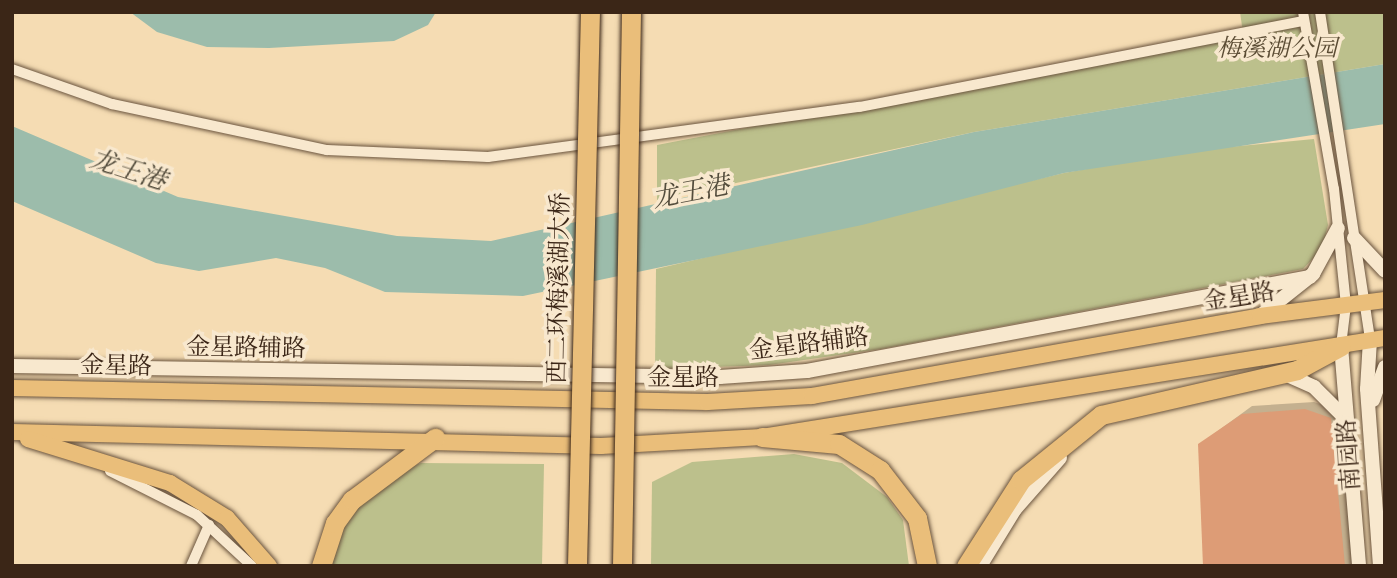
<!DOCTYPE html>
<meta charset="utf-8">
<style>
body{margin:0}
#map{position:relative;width:1397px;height:578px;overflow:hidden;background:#f5dcb3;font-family:"IM FELL Double Pica","Noto Serif SC",serif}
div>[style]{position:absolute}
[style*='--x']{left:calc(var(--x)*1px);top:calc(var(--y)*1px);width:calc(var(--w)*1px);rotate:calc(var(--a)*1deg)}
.green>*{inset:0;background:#bcc08c}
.water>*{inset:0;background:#9cbcab}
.shadow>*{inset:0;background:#0003}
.building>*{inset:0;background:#dd9c76}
.roads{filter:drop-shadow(0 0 2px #6a543e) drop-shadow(0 0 2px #6a543e)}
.street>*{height:10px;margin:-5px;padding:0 5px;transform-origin:5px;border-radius:5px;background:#f8e8ce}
.secondary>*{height:14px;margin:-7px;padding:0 7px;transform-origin:7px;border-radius:7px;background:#f8e8ce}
.primary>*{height:16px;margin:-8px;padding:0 8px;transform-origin:8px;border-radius:8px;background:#eabe7a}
.highway>*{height:19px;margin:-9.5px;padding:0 9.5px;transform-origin:9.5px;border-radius:9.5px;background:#eabe7a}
.bridges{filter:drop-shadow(0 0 2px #3b2617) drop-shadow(0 0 2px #3b2617)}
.highway-bridge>*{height:19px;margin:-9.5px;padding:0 9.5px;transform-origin:9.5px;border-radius:9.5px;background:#eabe7a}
span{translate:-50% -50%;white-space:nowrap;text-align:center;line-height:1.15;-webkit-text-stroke:7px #f8e8ce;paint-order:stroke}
.park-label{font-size:24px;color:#5b4c34;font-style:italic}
.street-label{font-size:24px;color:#3b2617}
.water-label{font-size:26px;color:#534c3c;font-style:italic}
.frame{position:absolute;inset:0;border:14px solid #3b2617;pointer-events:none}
</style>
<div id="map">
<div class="green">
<div style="clip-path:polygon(1240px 12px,1385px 12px,1385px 64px,974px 132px,657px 200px,657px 145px,1243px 33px)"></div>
<div style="clip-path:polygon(1314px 139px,1328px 225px,1322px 249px,1303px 269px,881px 349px,769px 365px,655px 369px,656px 269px,1064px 173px,1186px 151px)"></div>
<div style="clip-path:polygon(794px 454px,842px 463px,887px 497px,903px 520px,909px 566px,651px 566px,652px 482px,692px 462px)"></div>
<div style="clip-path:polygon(421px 463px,544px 464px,542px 566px,332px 566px,335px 533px,380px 480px)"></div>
</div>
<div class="water">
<div style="clip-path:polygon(130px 12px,436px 12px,428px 25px,394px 41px,269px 48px,207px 47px,157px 32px)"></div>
<div style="clip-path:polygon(1385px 64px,1385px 124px,1064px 173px,862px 225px,523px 296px,385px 292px,325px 268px,276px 258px,199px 271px,156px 263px,12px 201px,12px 126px,178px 197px,397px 236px,491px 241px,974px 132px)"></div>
</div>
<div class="shadow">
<div style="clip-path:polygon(1314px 402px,1339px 410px,1353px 566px,1205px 566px,1200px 444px,1252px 406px)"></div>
</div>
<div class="building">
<div style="clip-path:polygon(1305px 409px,1331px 418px,1345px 566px,1203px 566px,1198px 444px,1242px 414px)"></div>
</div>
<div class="roads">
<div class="street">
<div style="--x:1303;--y:12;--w:180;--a:80.1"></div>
<div style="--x:1334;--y:189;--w:117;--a:84.1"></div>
<div style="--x:1346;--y:305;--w:41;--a:97"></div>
<div style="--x:1320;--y:12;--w:332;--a:81.3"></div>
<div style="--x:12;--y:69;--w:106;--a:19.3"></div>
<div style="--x:112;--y:104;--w:220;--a:12.1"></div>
<div style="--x:327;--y:150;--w:161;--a:2.5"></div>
<div style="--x:488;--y:157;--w:375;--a:-7.7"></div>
<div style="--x:860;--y:107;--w:452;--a:-11"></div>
<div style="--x:110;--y:471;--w:97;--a:26.8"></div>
<div style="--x:197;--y:515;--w:75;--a:42.8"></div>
<div style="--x:191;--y:566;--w:45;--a:-66.3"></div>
</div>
<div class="secondary">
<div style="--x:1354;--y:238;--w:45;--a:46.8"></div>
<div style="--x:1260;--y:316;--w:68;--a:-38.4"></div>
<div style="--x:1313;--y:274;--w:52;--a:-61.5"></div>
<div style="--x:1370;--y:340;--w:49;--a:93.5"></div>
<div style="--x:1367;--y:389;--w:177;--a:85.8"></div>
<div style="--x:1341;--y:346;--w:221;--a:85.3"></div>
<div style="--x:12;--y:366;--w:708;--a:0.89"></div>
<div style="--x:720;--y:377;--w:87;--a:-3.9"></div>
<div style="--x:807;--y:371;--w:512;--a:-10.59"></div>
<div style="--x:1283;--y:373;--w:34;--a:24"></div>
<div style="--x:1314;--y:387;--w:45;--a:45"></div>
<div style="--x:1373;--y:400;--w:35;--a:-70"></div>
<div style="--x:980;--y:566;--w:67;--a:-58.4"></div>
<div style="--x:1015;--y:509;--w:68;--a:-48.6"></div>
</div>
<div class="primary">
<div style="--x:12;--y:388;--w:695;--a:1.15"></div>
<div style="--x:707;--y:402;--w:105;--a:-3.3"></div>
<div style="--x:812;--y:396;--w:455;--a:-10.1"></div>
<div style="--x:1260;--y:316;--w:126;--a:-7.3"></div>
<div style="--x:12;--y:432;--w:589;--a:1.36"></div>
<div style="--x:601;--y:446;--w:161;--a:-3.2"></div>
<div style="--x:762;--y:437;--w:631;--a:-9.03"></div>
<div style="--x:28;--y:439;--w:149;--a:17.2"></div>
<div style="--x:170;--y:483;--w:67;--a:31.6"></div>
<div style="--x:227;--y:518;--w:64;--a:48.8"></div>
</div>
<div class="highway">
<div style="--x:762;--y:437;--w:77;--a:5.2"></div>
<div style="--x:839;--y:444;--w:49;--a:32.4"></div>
<div style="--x:880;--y:470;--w:61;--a:52.4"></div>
<div style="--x:917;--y:518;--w:49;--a:78.2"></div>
<div style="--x:321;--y:566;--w:45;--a:-72"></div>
<div style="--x:335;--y:523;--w:29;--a:-54"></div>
<div style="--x:352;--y:500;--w:104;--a:-36.8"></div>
<div style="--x:966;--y:566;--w:102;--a:-57.4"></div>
<div style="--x:1021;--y:480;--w:103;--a:-39.1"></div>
<div style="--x:1101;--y:415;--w:201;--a:-12.9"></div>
<div style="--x:1297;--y:370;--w:50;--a:-28.6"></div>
</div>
</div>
<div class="bridges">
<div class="highway-bridge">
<div style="--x:577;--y:566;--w:554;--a:-88.66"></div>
<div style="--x:622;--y:566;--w:554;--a:-89.07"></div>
</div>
</div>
<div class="park-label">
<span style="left:1277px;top:49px">梅溪湖公园</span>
</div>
<div class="street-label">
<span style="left:559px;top:288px;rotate:-89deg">西二环梅溪湖大桥</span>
<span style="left:1239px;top:297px;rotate:-9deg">金星路</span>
<span style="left:809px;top:344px;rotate:-7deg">金星路辅路</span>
<span style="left:246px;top:348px;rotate:1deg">金星路辅路</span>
<span style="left:116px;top:366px;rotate:1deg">金星路</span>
<span style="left:683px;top:378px">金星路</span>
<span style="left:1349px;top:455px;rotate:-94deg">南园路</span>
</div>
<div class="water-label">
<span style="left:128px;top:171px;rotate:18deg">龙王港</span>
<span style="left:691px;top:193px;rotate:-11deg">龙王港</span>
</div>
<div class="frame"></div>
</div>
